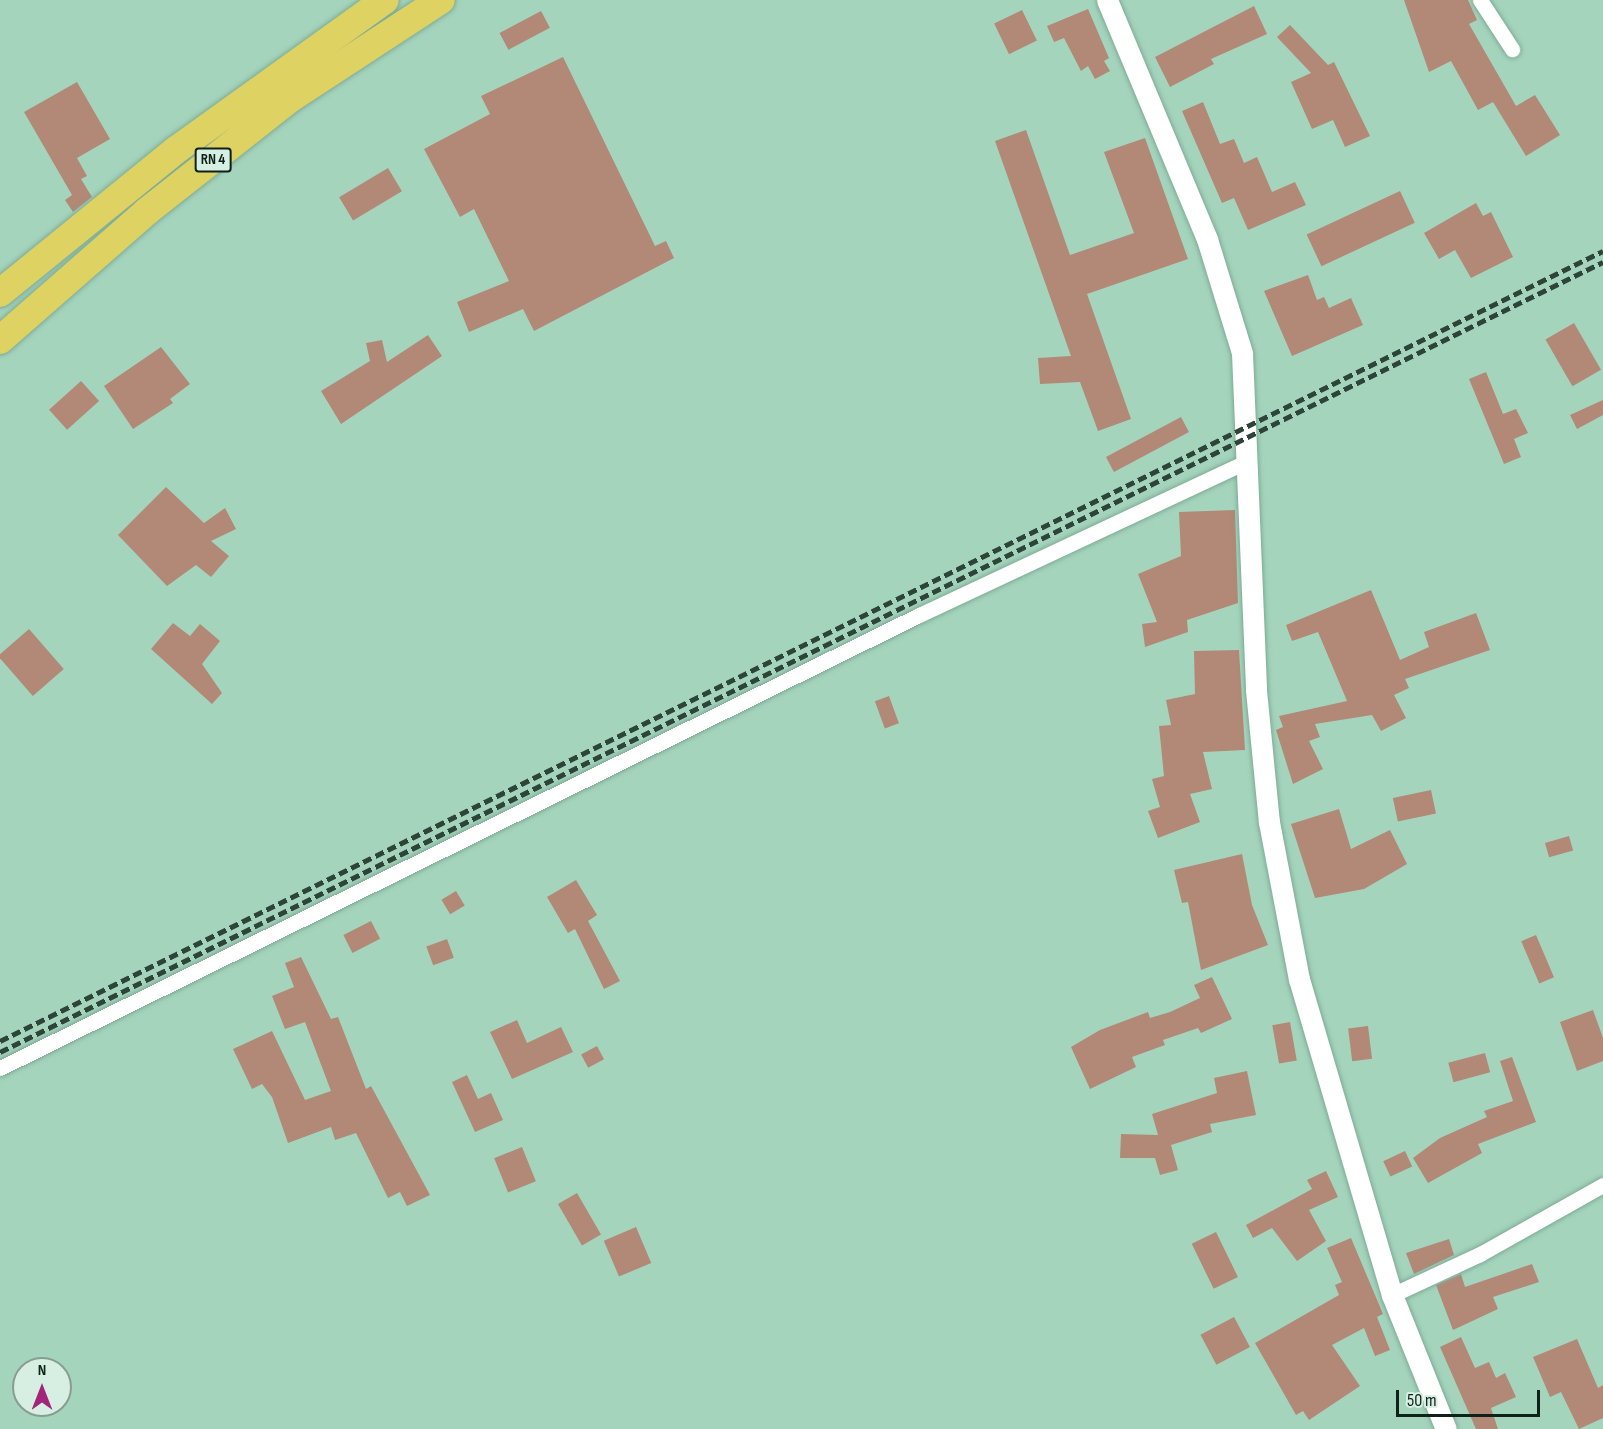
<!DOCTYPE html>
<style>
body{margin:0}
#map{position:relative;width:1603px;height:1429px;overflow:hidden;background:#a5d4bd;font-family:"Sofia Sans Condensed",sans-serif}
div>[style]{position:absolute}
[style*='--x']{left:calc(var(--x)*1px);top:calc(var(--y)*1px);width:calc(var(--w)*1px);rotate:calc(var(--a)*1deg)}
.building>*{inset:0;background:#b28876;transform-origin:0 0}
.roads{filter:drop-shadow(0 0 2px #7eab95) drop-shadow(0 0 2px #7eab95)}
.street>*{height:15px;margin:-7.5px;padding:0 7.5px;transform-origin:7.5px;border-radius:7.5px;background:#fff}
.secondary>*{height:21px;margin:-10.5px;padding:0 10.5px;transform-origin:10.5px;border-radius:10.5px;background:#fff}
.highway>*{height:28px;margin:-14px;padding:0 14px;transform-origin:14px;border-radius:14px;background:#ddd262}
.rail>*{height:4.5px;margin-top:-2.25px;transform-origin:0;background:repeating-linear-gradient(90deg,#2d4439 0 9px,transparent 0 13.5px)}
span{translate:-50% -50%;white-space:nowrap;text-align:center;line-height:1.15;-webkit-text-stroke:4.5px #d7efe3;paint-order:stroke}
.shield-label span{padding:2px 4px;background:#d7efe3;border:2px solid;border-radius:4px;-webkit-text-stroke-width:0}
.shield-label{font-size:15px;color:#0f2119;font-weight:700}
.north{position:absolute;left:12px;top:1357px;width:60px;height:60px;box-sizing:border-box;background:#d7efe3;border:2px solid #879d92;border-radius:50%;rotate:0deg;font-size:16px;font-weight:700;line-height:24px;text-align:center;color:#0f2119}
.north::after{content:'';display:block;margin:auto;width:21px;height:27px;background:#a1267b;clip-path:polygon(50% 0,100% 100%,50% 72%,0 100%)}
.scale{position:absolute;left:1396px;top:1390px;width:144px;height:27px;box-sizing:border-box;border:3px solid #0f2119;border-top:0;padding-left:8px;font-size:18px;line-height:21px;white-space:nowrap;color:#0f2119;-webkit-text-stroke:4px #d7efe3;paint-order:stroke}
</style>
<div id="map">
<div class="building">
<div style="clip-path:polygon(1404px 0,1468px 0,1477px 20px,1469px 24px,1516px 106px,1535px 95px,1560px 135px,1526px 156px,1493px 102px,1478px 110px,1451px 61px,1429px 72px)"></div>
<div style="clip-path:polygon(1254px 6px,1267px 34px,1211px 59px,1214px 64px,1170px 87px,1155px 57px)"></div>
<div style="clip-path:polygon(1088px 9px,1109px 58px,1104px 61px,1110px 71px,1095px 79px,1088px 66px,1081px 71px,1064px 38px,1054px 42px,1047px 26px)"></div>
<div style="left:1022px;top:10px;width:34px;height:31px;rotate:64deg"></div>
<div style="left:541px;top:11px;width:19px;height:47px;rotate:62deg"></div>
<div style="clip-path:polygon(1290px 25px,1328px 65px,1334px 62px,1370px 136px,1345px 147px,1333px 120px,1312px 129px,1291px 82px,1311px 73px,1277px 37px)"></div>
<div style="clip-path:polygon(563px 57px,655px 246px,666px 241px,674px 258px,534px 331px,523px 309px,469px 332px,457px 302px,509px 281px,474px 209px,460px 217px,424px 149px,490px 114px,481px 96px)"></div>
<div style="clip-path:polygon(77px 82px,110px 139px,77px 158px,87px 176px,81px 179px,92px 197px,73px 212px,65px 200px,72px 195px,24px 112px)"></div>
<div style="clip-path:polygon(1203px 102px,1220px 144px,1234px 139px,1244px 163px,1257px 157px,1272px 192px,1295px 182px,1306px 205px,1248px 230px,1234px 198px,1222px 203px,1182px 111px)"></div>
<div style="clip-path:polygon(1026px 130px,1070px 255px,1134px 233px,1104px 152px,1145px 138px,1188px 259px,1087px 294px,1131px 419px,1098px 431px,1080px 382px,1040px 384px,1038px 358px,1071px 356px,995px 141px)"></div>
<div style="left:388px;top:168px;width:27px;height:57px;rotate:59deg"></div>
<div style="left:1400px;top:191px;width:35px;height:103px;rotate:65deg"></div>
<div style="clip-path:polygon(1476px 203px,1483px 216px,1491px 212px,1513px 257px,1471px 278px,1455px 250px,1439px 259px,1424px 233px)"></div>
<div style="clip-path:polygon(1308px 275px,1317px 300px,1324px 297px,1329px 308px,1351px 298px,1363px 325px,1292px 356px,1264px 291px)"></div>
<div style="left:1574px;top:323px;width:54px;height:33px;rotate:60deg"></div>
<div style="clip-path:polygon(428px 335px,442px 356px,341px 424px,321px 391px,370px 361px,366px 343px,382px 340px,387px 362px)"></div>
<div style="clip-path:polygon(161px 347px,190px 384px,170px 399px,173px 403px,133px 429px,104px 386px)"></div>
<div style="clip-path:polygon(1486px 372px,1503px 414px,1516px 409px,1528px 433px,1514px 439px,1521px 457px,1504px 464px,1469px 379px)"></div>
<div style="left:81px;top:381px;width:27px;height:43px;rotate:48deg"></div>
<div style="clip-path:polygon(1603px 400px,1603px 415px,1577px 429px,1570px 415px)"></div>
<div style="left:1181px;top:417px;width:17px;height:85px;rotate:62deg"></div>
<div style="clip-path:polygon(166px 487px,204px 523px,225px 508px,236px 529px,211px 541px,229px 556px,211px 577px,196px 565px,167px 586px,118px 535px)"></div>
<div style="clip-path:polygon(1235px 510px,1238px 603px,1187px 620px,1188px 632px,1145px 647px,1142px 624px,1157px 622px,1138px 574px,1181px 556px,1179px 512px)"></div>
<div style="clip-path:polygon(1371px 590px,1400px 660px,1429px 647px,1424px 632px,1476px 613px,1490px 650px,1405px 679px,1409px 688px,1394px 695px,1406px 718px,1381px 731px,1372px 715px,1315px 724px,1320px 737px,1309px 741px,1323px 769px,1293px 784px,1276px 730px,1283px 727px,1279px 716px,1347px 701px,1318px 632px,1292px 641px,1286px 625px)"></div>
<div style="clip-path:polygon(173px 623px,190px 636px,200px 624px,220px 641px,202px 664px,222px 693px,212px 704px,151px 649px)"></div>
<div style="left:29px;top:629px;width:53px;height:41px;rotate:49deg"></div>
<div style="clip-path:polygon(1239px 650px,1245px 750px,1203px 752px,1212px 789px,1190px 794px,1200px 822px,1158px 838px,1148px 811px,1160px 807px,1152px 779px,1164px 776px,1159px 726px,1171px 725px,1166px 700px,1195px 694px,1194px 651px)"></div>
<div style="left:889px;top:696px;width:29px;height:15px;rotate:70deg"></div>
<div style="left:1431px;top:790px;width:24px;height:39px;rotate:78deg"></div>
<div style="clip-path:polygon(1339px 809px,1351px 849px,1390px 830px,1407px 864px,1364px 889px,1315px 898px,1291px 824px)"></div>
<div style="left:1569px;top:836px;width:15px;height:25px;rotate:74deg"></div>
<div style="clip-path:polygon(1242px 854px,1252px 905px,1268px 945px,1201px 970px,1188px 902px,1182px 903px,1174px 870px)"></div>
<div style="clip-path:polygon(576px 880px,597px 915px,588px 921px,620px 981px,604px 989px,575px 929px,568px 933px,547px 897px)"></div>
<div style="left:456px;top:891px;width:17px;height:17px;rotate:59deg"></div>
<div style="left:371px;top:921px;width:20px;height:31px;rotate:63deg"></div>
<div style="left:1536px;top:935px;width:46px;height:16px;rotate:67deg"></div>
<div style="left:447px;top:939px;width:20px;height:22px;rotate:70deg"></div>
<div style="clip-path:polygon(301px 957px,331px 1019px,338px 1017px,366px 1089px,371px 1086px,430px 1195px,407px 1206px,400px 1192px,388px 1198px,356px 1133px,335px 1140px,331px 1127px,288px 1143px,272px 1097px,262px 1084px,252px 1089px,233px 1049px,272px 1031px,305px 1100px,331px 1091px,305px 1022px,285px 1029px,272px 996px,294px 987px,285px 963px)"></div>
<div style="clip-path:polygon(1212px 977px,1232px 1019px,1201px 1033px,1198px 1028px,1163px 1040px,1165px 1045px,1132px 1057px,1136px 1067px,1090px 1089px,1071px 1047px,1100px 1030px,1148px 1012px,1150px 1018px,1170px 1012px,1200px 998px,1194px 985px)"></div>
<div style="clip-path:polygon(1593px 1010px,1603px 1038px,1603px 1061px,1577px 1071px,1560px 1022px)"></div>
<div style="clip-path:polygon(517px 1020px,527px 1043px,561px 1027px,573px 1052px,512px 1079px,490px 1032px)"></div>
<div style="left:1290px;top:1022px;width:39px;height:18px;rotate:80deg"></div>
<div style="left:1368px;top:1026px;width:33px;height:20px;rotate:83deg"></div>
<div style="left:597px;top:1046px;width:15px;height:18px;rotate:62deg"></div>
<div style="left:1485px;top:1053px;width:20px;height:38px;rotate:75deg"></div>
<div style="clip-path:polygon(1512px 1057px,1536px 1122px,1478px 1144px,1482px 1153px,1428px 1183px,1413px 1158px,1440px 1138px,1487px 1117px,1484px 1111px,1513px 1101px,1500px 1061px)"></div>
<div style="clip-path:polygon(1247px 1071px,1256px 1115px,1210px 1124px,1212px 1132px,1171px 1145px,1178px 1170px,1160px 1175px,1155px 1158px,1120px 1158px,1121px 1134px,1158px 1135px,1152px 1114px,1217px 1093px,1214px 1078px)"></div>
<div style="clip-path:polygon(467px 1075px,478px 1099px,491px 1093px,503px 1120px,475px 1132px,452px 1082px)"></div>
<div style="left:522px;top:1147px;width:37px;height:30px;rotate:68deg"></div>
<div style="left:1405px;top:1151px;width:17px;height:24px;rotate:65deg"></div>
<div style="clip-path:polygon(1326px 1171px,1338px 1197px,1309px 1210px,1326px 1241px,1297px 1261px,1272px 1228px,1253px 1238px,1246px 1225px,1312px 1189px,1307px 1180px)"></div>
<div style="left:577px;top:1193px;width:48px;height:22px;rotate:60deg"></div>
<div style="left:636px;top:1227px;width:39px;height:35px;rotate:67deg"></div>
<div style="left:1216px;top:1232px;width:50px;height:27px;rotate:64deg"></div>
<div style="clip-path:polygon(1351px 1238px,1383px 1314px,1377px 1317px,1390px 1350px,1375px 1356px,1364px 1328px,1332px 1345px,1360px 1386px,1309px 1420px,1303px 1411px,1296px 1415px,1255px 1343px,1339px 1295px,1335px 1285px,1342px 1282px,1327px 1248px)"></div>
<div style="clip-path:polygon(1449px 1239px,1454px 1255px,1414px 1274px,1406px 1253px)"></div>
<div style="clip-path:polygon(1532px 1264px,1539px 1282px,1493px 1297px,1498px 1309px,1453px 1330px,1436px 1285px,1461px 1274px,1465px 1287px)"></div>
<div style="left:1234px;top:1317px;width:34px;height:38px;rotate:62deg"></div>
<div style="clip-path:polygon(1461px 1337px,1475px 1368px,1489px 1362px,1496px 1378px,1505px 1373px,1516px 1397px,1491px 1408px,1498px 1429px,1476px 1429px,1440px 1347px)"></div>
<div style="clip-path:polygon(1577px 1339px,1598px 1388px,1603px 1385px,1603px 1418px,1579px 1429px,1561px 1392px,1550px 1397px,1533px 1357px)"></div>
</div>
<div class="roads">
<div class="street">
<div style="--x:1480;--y:0;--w:59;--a:56.9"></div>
<div style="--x:0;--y:1068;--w:1025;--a:-26.24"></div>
<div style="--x:919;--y:615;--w:359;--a:-25.1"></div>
<div style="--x:1392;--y:1295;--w:97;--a:-25"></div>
<div style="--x:1480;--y:1254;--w:141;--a:-29.3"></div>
</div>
<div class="secondary">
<div style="--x:1107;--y:0;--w:259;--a:67.3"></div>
<div style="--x:1207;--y:239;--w:119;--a:72.9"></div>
<div style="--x:1242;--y:353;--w:337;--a:87.6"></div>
<div style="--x:1256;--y:690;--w:133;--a:84.4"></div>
<div style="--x:1269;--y:822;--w:160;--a:79.2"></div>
<div style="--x:1299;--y:979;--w:329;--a:73.6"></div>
<div style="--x:1392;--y:1295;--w:144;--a:68.1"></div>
</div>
<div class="highway">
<div style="--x:0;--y:293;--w:227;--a:-39.1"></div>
<div style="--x:176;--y:150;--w:257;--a:-35.7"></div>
<div style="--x:0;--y:340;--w:194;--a:-41.2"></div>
<div style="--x:146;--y:212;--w:184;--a:-38.2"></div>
<div style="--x:291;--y:98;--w:179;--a:-33.2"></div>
</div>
</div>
<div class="rail">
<div style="--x:0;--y:1041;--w:1787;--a:-26.24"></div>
<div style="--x:0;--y:1052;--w:1787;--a:-26.24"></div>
</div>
<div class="shield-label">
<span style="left:213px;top:160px">RN 4</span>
</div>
<div class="north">N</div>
<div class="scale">50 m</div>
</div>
